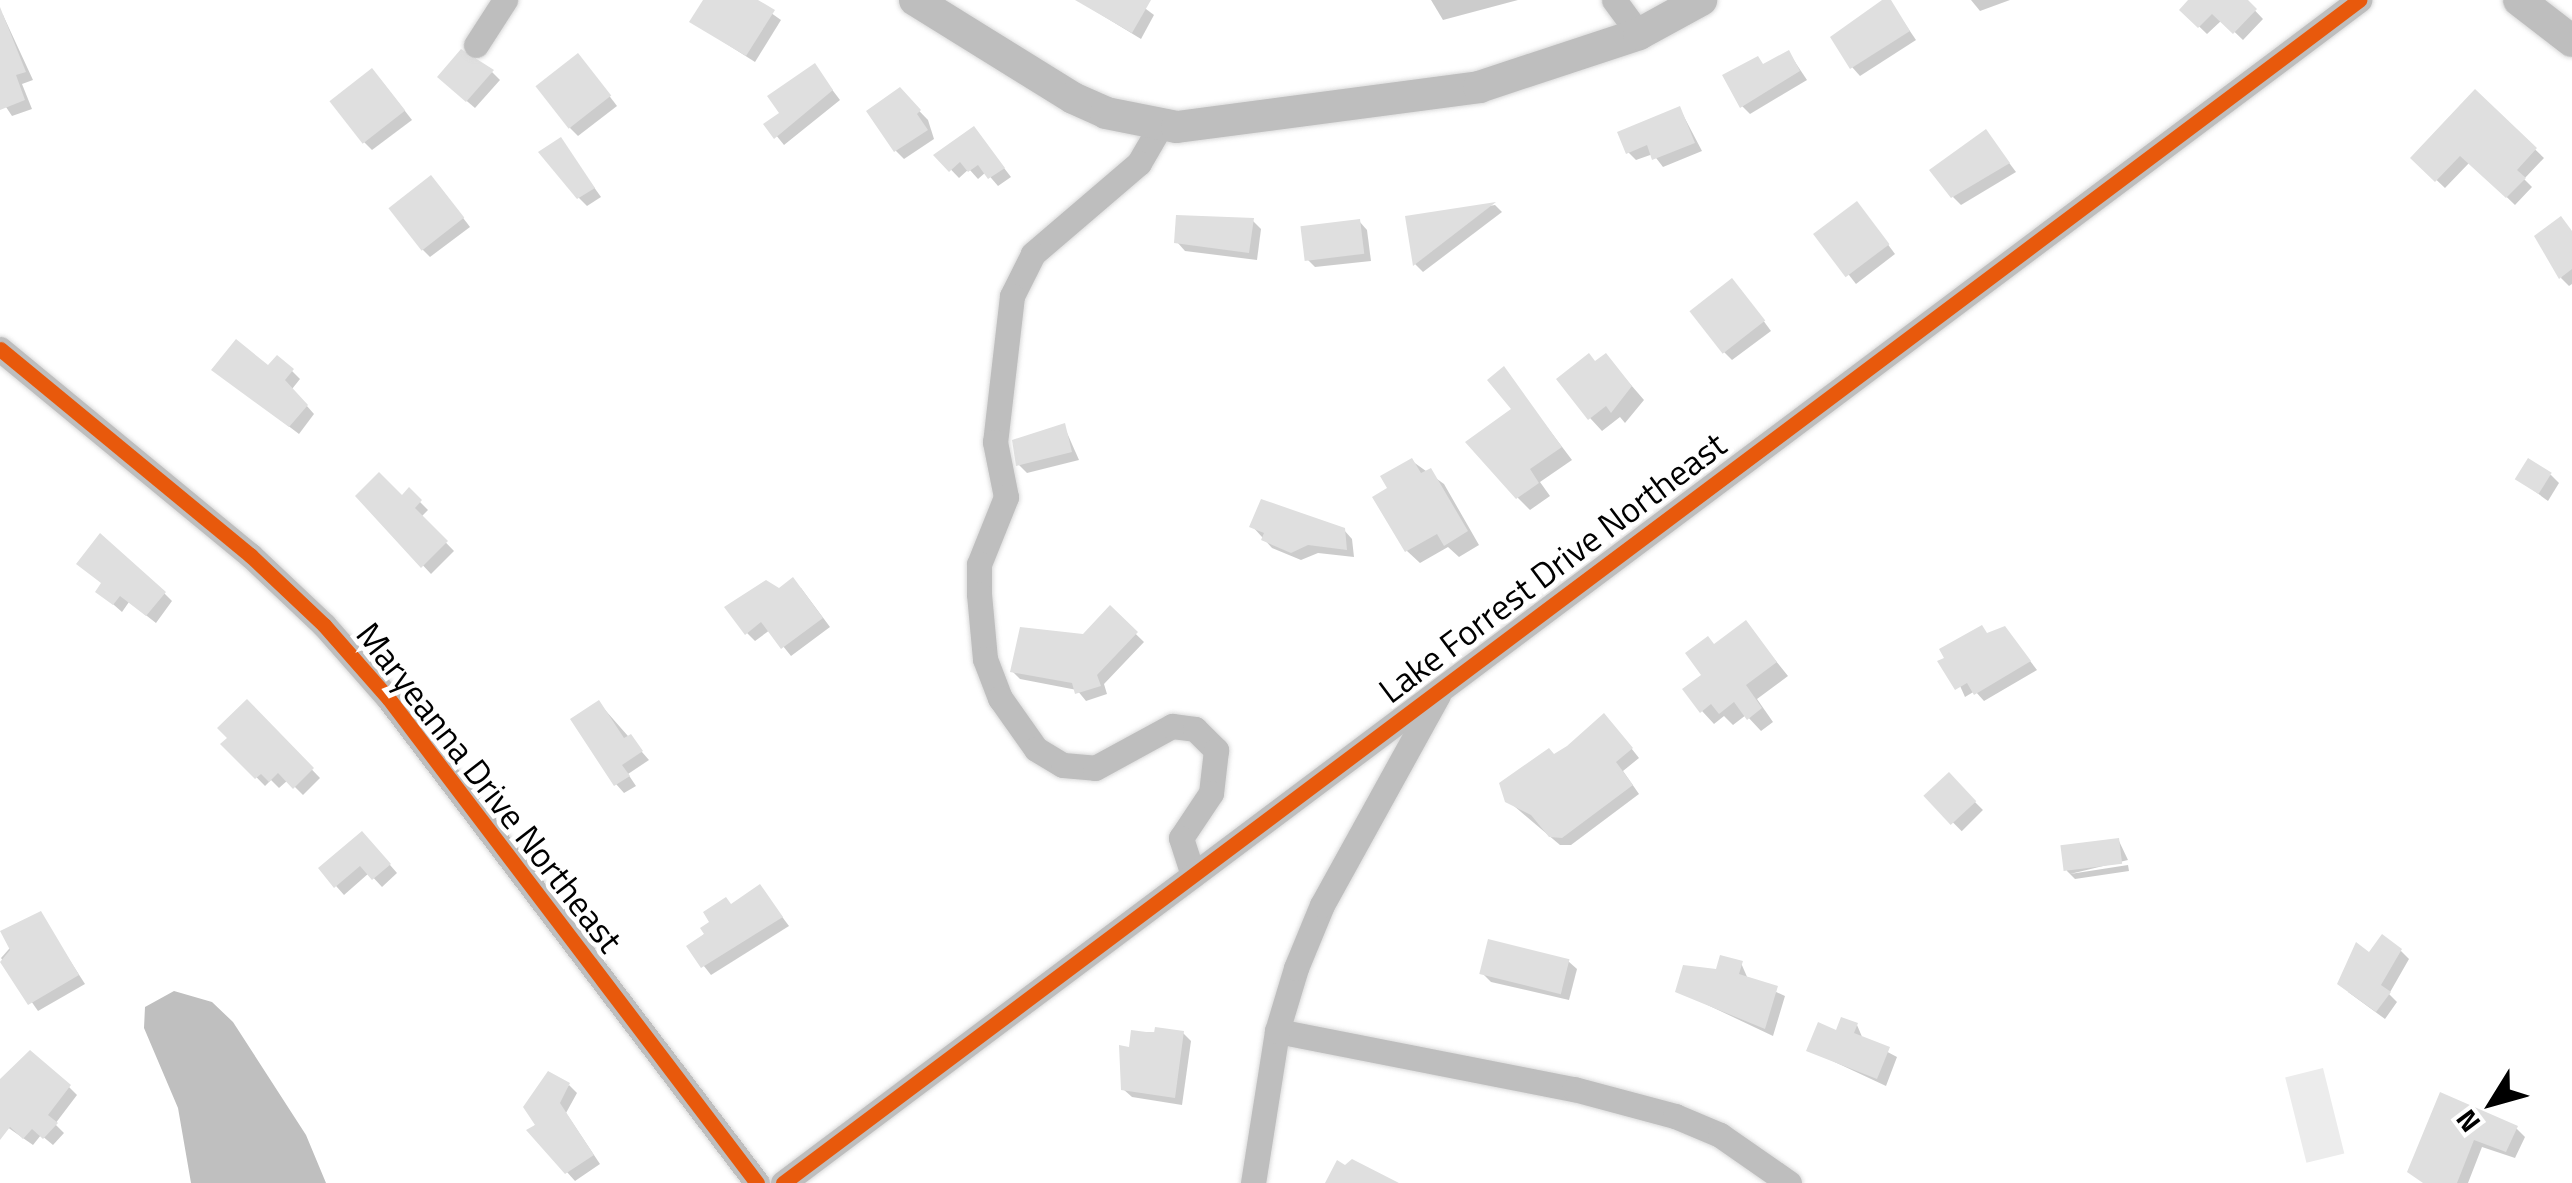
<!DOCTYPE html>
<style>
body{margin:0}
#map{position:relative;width:2572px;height:1183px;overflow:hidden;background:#fff;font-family:"Titillium Web",sans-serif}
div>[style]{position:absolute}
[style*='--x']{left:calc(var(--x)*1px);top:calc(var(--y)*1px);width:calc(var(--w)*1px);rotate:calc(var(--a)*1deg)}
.green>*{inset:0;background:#ececec;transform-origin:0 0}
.water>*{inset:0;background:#bfbfbf}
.shadow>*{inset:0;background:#0003;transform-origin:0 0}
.building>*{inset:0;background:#dfdfdf;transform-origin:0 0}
.roads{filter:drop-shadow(0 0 2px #dbdbdb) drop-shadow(0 0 2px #dbdbdb)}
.minor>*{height:25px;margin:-12.5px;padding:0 12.5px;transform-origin:12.5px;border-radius:12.5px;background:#bebebe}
.major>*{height:32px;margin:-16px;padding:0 16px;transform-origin:16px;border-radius:16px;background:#bebebe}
.cycleway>*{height:15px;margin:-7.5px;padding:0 7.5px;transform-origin:7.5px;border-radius:7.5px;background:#e8590c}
span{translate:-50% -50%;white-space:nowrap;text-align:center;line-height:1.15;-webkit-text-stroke:9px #fff;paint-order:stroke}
.street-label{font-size:35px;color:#000}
.north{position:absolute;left:2442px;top:1053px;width:100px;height:100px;-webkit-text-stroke:8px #fff;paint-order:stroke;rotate:233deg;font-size:28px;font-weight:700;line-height:40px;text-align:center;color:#000}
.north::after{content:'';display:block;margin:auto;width:35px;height:45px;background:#000;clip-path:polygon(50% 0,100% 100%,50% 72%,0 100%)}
</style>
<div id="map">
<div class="green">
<div style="left:2323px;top:1068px;width:88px;height:39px;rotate:76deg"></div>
</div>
<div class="water">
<div style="clip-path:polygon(174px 991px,212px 1002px,233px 1022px,306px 1135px,326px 1183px,191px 1183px,178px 1108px,144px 1028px,145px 1007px)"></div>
</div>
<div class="shadow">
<div style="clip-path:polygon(706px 0,753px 0,781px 20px,755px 62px,692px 22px)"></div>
<div style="clip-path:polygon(1077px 0,1134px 0,1154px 15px,1141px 39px)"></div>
<div style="clip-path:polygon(1431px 0,1518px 0,1443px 20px)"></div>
<div style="clip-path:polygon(1889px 0,1916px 40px,1860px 76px,1852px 67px)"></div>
<div style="clip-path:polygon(1971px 0,2010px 0,1980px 11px)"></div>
<div style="clip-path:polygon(2191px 0,2245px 0,2263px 19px,2243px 40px,2222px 20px,2207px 34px,2182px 10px)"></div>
<div style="clip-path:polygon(3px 15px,33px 80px,22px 84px,32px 109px,12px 116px,0 98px)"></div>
<div style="clip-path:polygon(1789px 53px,1807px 80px,1750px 114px,1742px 106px)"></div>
<div style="clip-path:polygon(586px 65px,617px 106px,578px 136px,570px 128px)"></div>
<div style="clip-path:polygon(815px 67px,840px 100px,784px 145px,767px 124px,783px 114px)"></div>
<div style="clip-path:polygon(492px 72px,500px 80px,475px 108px,448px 85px)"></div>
<div style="clip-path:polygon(380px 79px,412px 120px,372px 150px,364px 142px)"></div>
<div style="clip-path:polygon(900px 91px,928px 120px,934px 139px,904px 159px,896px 151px)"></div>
<div style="clip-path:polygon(2475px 92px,2544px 158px,2524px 179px,2532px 187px,2515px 205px,2470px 162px,2445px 188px,2413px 158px)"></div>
<div style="clip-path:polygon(1680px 109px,1702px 151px,1663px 167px,1653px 154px,1636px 160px,1628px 152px)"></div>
<div style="clip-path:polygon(974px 129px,1011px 177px,998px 186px,986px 172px,978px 179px,969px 169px,959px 178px,937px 155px)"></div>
<div style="clip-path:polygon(1986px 132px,2016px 172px,1961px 205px,1953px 197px)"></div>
<div style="clip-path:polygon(561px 141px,601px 197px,587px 206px,579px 198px)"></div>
<div style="clip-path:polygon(439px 186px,470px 227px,430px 257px,422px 249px)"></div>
<div style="clip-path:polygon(1495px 205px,1502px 212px,1423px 272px,1415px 264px,1408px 219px)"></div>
<div style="clip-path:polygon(1864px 212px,1895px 254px,1856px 284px,1817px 234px)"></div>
<div style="clip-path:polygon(1253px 221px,1261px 229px,1257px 260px,1185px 251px,1177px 242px)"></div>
<div style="clip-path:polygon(1359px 221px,1367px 230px,1371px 261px,1315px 267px,1307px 259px)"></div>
<div style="clip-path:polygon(2572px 232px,2572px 284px,2569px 286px,2561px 278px)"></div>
<div style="clip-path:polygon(1740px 289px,1771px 331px,1732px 360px,1724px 352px)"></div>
<div style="clip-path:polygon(1606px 356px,1644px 400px,1625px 423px,1620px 417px,1602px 431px,1590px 418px,1596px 364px)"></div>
<div style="clip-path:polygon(214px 370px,292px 371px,300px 379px,292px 389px,314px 414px,299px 434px)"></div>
<div style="clip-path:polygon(1504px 370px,1572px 460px,1540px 482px,1550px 496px,1530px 510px,1518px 498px,1515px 409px)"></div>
<div style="clip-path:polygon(1064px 426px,1079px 460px,1027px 473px,1019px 465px)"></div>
<div style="clip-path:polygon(1412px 461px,1444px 484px,1479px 545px,1459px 557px,1448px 547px,1420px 563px,1407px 551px,1391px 489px)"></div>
<div style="clip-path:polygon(2551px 475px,2559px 483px,2548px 501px,2518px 479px)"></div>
<div style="clip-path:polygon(409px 491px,428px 510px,421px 517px,454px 551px,431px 574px,358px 496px,402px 498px)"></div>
<div style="clip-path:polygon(1252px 526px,1344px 530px,1352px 539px,1354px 557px,1318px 553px,1301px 560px,1272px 548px)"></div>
<div style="clip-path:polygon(801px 588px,830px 627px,791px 656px,770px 630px,755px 641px,747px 633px,780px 591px)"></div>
<div style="clip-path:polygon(98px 591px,164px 593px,172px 601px,156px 623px,129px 602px,122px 612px)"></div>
<div style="clip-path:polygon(1110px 609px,1144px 642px,1104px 684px,1107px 694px,1086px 701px,1077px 690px,1020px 679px,1012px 671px,1084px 637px)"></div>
<div style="clip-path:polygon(1746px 624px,1788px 676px,1757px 699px,1773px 722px,1761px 731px,1746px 715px,1733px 725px,1724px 716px,1714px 724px,1702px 711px,1715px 646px)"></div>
<div style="clip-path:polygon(2005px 628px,2037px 670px,1984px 701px,1975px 691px,1965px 697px,1948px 659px)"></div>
<div style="clip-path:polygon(247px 702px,320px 778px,303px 795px,288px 780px,279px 788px,271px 780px,265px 786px,224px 744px)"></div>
<div style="clip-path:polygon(599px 703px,649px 760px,628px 774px,636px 786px,624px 793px,616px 784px)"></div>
<div style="clip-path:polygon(1612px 724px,1639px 758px,1623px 771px,1639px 794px,1571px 845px,1560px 845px,1507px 800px,1554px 757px)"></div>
<div style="left:1949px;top:776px;width:48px;height:30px;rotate:45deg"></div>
<div style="clip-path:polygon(2119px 841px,2128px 860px,2070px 874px,2128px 865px,2129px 871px,2075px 879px,2067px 871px,2064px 850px)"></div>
<div style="clip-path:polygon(370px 842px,397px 873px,382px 887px,369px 873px,344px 895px,321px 869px)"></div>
<div style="clip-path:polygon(760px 887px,789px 926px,711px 975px,689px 947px)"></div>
<div style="clip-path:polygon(40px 914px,85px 984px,38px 1011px,1px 958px)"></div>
<div style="clip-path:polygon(2401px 951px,2409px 959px,2389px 994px,2397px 1002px,2385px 1019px,2348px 992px,2370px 955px)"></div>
<div style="clip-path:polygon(1568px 961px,1577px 969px,1569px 1000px,1491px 982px,1482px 973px)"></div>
<div style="clip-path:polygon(1741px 963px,1748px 979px,1785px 996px,1773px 1036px,1678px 991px)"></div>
<div style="clip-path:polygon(1857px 1025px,1863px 1039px,1897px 1057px,1886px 1086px,1809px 1050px)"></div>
<div style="clip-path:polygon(1133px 1032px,1183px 1033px,1191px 1041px,1182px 1105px,1132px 1097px,1123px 1089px)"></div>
<div style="clip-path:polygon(0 1084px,69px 1087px,77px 1095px,55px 1124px,64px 1133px,53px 1145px,41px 1135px,33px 1145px,0 1122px)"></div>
<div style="clip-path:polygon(569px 1085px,577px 1093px,566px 1113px,600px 1164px,575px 1181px,530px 1131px)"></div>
<div style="clip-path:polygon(2441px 1095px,2517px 1129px,2525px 1137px,2515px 1158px,2482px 1147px,2468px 1183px,2424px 1183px)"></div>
</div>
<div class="building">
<div style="clip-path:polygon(703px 0,758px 0,775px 10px,746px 56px,689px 22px)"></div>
<div style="clip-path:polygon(1075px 0,1151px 0,1132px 33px)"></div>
<div style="clip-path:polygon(1882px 0,1891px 0,1910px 31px,1850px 69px,1830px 37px)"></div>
<div style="clip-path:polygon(2188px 0,2248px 0,2257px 9px,2233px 34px,2212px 14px,2198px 28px,2179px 10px)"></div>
<div style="clip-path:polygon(0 7px,26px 72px,16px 75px,25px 100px,0 110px)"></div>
<div style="clip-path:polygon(461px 49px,494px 70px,466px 102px,437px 77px)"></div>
<div style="clip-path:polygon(1789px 50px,1800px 71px,1740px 108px,1722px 75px,1758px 56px,1763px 64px)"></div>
<div style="left:578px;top:53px;width:54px;height:54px;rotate:52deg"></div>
<div style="clip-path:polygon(815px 63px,833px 90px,774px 139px,763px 124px,779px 113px,767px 96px)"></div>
<div style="left:372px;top:68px;width:54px;height:54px;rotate:52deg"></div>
<div style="clip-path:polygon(900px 87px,921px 110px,917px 114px,928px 130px,894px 152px,866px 111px)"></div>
<div style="clip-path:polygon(2475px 89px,2537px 148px,2517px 170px,2526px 178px,2506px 198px,2460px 156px,2435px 182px,2410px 158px)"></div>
<div style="clip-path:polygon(1680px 106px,1695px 143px,1652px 160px,1647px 145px,1626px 154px,1617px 132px)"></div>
<div style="clip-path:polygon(974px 126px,1005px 168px,988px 179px,978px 165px,968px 172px,960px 162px,949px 172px,933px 155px)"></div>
<div style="clip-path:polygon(1986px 129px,2010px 163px,1951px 198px,1929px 170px)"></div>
<div style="clip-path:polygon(561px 137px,595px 188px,577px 199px,538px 152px)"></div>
<div style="left:431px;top:175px;width:54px;height:54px;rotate:52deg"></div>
<div style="left:1857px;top:201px;width:54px;height:55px;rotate:53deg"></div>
<div style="clip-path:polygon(1496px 202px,1413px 266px,1405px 216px)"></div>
<div style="clip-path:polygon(1176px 215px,1254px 218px,1249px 253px,1174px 243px)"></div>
<div style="clip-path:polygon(2561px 216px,2572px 231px,2572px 269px,2559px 279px,2534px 236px)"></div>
<div style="left:1360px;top:219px;width:35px;height:60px;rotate:83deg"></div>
<div style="left:1732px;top:278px;width:54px;height:54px;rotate:52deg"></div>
<div style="clip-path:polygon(236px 339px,268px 365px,277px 355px,294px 369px,285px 380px,308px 405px,289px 427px,211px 370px)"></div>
<div style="clip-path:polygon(1589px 353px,1595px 361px,1606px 353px,1632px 386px,1611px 413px,1606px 406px,1588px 420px,1556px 379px)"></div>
<div style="clip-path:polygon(1504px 366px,1562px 447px,1530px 469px,1539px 483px,1516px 499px,1465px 442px,1511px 409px,1487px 380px)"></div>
<div style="clip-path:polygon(1065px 423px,1072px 452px,1016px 466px,1012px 440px)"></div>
<div style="clip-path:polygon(1412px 458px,1421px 473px,1431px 468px,1468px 531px,1444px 546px,1437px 534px,1405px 552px,1372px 497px,1387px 488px,1380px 476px)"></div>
<div style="left:2528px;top:458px;width:28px;height:25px;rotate:32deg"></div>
<div style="clip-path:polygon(379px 472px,402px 495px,409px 487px,422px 500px,415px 508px,448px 541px,421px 568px,355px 496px)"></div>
<div style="clip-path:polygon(1261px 499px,1345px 528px,1347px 550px,1308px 545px,1291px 553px,1261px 540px,1264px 533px,1249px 527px)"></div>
<div style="clip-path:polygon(100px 533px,166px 592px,146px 616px,120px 596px,113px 605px,95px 592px,101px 583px,76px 564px)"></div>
<div style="clip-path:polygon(793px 577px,823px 618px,781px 649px,761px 622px,745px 635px,724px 607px,766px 580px,779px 588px)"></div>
<div style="clip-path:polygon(1110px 605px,1138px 632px,1097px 675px,1101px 686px,1075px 694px,1072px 683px,1010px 672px,1020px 627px,1083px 634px)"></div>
<div style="clip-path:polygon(1746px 620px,1777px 662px,1746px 685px,1762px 708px,1747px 720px,1734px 702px,1719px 714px,1711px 704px,1700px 713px,1682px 689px,1701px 675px,1685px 653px,1708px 636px,1714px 644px)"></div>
<div style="clip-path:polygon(1982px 625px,1987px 633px,2005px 626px,2031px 661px,1974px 695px,1967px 683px,1955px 690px,1937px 661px,1944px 658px,1939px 649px)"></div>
<div style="clip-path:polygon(247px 699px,314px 768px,293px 789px,278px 773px,269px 782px,261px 774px,255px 779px,220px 744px,227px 738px,217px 728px)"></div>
<div style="clip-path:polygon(599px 700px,624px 738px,631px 734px,643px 751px,622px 765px,630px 776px,614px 786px,570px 719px)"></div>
<div style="clip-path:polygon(1604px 713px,1633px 748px,1616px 762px,1633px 785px,1562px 838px,1549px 837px,1531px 815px,1505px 802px,1499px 783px,1549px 748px,1554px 754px,1567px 746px)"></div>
<div style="left:1949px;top:772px;width:40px;height:35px;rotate:47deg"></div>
<div style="clip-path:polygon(362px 831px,391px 864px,372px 880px,360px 866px,334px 888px,318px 868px)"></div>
<div style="left:2119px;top:838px;width:26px;height:59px;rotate:83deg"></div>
<div style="clip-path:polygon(760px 884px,783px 917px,701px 968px,686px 946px,704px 934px,700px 928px,709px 922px,703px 912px,726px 897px,731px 904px)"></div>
<div style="clip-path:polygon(41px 911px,79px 975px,28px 1005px,0 962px,10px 950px,0 931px)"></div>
<div style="clip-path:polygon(2382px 934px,2402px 949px,2381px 985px,2391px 992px,2376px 1012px,2337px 984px,2356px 942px,2369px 952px)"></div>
<div style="left:1488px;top:939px;width:84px;height:36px;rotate:14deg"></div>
<div style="clip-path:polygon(1720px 955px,1743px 961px,1739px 974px,1778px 986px,1765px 1029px,1675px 992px,1683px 965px,1716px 969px)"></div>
<div style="clip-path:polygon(1841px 1017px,1858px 1023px,1854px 1033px,1890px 1047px,1877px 1079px,1806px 1051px,1818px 1022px,1836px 1030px)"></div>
<div style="clip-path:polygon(1155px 1027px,1184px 1031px,1175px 1098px,1121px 1090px,1119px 1045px,1129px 1047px,1131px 1030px,1154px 1033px)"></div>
<div style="clip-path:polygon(30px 1050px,71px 1085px,48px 1115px,58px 1123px,43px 1139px,32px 1129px,23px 1139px,10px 1127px,0 1140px,0 1079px)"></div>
<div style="clip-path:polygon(548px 1071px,570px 1083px,560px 1103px,594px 1155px,565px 1174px,526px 1130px,535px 1125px,523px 1107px)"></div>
<div style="clip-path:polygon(2440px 1092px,2518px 1126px,2506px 1152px,2474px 1140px,2457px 1183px,2423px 1183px,2407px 1172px)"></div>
<div style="clip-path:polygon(1352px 1159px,1399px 1183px,1325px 1183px,1337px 1160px,1345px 1165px)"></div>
</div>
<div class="roads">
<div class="minor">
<div style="--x:1614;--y:0;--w:42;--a:53.7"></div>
<div style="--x:476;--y:45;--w:54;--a:-57.2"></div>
<div style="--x:1161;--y:125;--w:44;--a:120.1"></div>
<div style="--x:1139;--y:163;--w:140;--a:139.4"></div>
<div style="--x:1033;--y:254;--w:47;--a:116.6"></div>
<div style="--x:1012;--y:296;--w:147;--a:96.6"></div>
<div style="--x:995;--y:442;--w:56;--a:78.7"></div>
<div style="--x:1006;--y:497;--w:72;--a:111.9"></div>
<div style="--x:979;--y:564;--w:30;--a:90"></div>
<div style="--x:979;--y:594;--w:65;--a:84.7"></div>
<div style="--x:985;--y:659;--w:42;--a:69"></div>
<div style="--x:1000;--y:698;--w:62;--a:54.8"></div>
<div style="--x:1036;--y:749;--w:31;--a:31"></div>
<div style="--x:1063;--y:765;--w:32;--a:5"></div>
<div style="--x:1095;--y:768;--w:88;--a:-28.6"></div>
<div style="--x:1172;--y:726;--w:23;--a:7"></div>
<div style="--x:1195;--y:729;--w:30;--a:45"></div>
<div style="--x:1216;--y:750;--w:43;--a:96.6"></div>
<div style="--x:1211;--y:793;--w:54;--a:123.7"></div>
<div style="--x:1181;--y:838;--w:39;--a:72"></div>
<div style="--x:0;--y:349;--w:324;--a:39.5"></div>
<div style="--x:250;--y:555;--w:102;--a:43.4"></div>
<div style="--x:324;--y:625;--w:98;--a:48.7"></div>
<div style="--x:389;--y:699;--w:608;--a:52.75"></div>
<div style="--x:1277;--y:1031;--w:303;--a:11.1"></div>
<div style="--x:1574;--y:1089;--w:105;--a:15"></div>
<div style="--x:1675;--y:1116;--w:49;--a:22.9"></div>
<div style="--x:1720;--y:1135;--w:84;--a:34.8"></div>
<div style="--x:783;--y:1183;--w:1971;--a:-36.89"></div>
<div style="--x:1253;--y:1183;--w:154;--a:-81"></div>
<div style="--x:1277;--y:1031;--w:66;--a:-73.2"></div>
<div style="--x:1296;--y:968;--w:68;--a:-67.6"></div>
<div style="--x:1322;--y:905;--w:240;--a:-61.1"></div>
</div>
<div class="major">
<div style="--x:915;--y:0;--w:186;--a:31.8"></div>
<div style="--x:1073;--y:98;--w:36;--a:24"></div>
<div style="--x:1106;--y:113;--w:72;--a:11.2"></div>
<div style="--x:1177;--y:127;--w:305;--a:-7.5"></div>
<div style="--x:1479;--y:87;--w:169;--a:-18.3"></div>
<div style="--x:1639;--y:34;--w:71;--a:-28.7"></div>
<div style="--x:2519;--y:0;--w:67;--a:37.7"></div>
</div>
</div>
<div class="cycleway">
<div style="--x:0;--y:349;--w:324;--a:39.5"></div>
<div style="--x:250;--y:555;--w:102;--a:43.4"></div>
<div style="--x:324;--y:625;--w:98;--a:48.7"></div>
<div style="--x:389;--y:699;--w:608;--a:52.75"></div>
<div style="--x:783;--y:1183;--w:1971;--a:-36.89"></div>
</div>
<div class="street-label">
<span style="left:1552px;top:567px;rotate:-37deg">Lake Forrest Drive Northeast</span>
<span style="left:490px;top:787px;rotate:52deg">Maryeanna Drive Northeast</span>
</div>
<div class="north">N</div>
</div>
